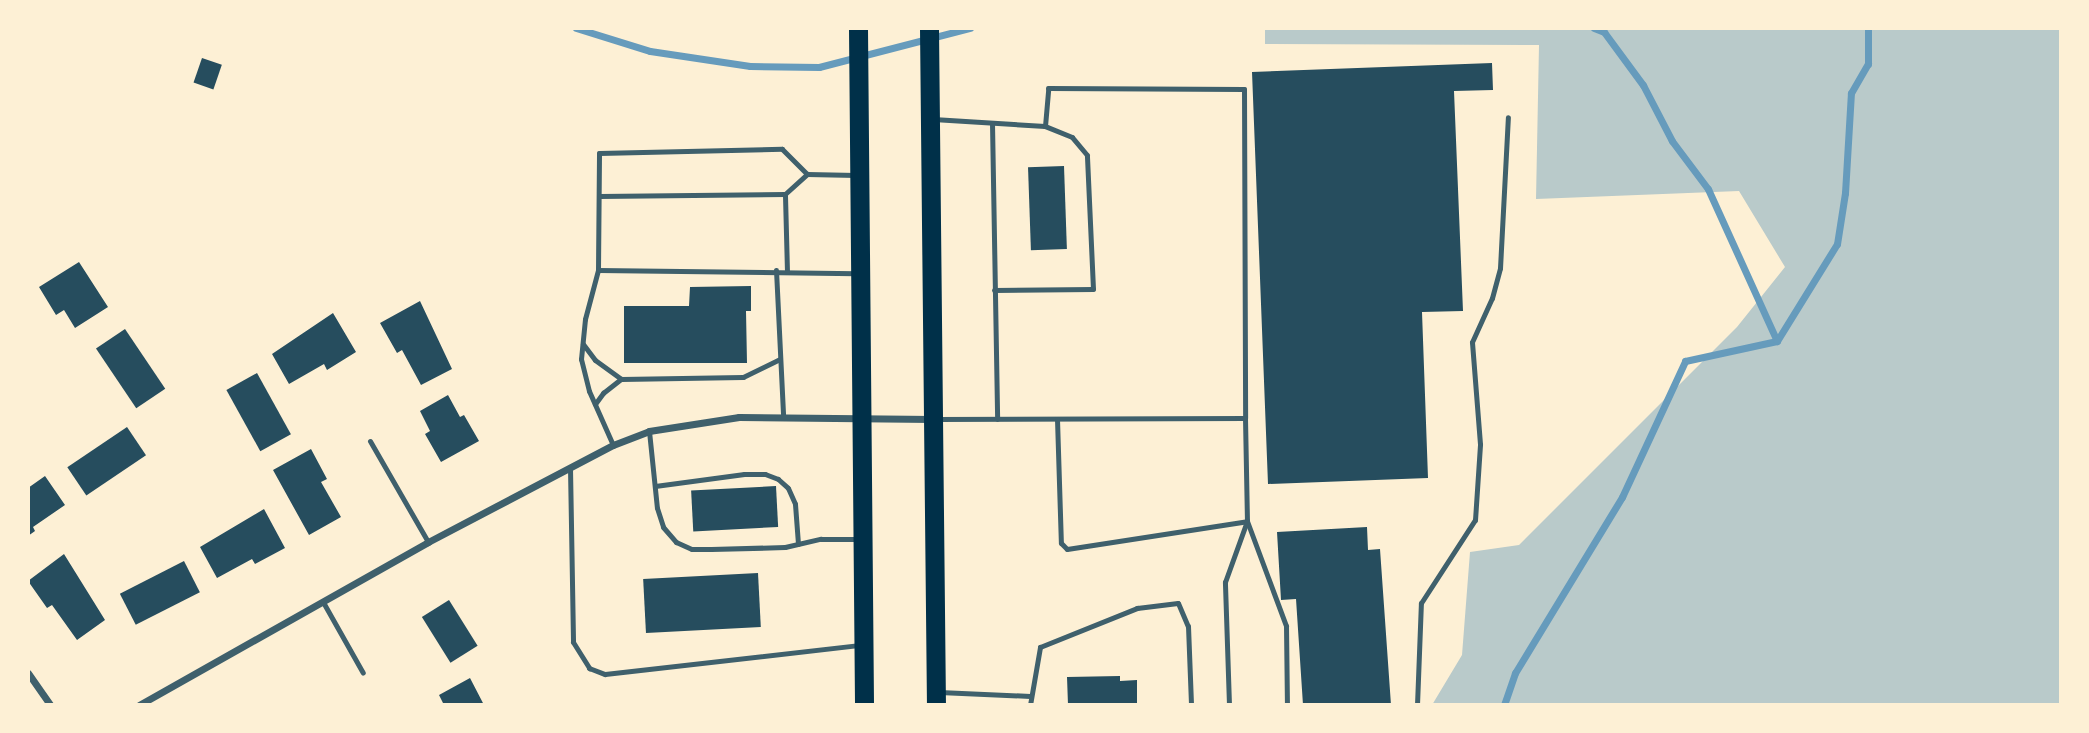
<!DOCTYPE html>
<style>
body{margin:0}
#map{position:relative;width:2089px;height:733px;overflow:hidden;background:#fdf0d5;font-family:"DejaVu Sans",sans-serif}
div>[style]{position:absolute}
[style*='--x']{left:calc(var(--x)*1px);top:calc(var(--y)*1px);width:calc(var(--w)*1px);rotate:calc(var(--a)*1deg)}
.green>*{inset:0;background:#b9caca}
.stream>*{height:7px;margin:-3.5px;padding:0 3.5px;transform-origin:3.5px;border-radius:3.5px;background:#669bbc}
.building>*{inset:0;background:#264d5e;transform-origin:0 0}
.service>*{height:5px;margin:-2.5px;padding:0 2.5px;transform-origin:2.5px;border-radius:2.5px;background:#3f606c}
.minor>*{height:7px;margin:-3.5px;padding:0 3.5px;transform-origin:3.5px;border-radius:3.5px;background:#3f606c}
.trunk>*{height:19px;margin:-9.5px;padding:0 9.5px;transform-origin:9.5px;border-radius:9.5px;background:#003049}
span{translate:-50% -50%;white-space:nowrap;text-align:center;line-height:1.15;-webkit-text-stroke:7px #fdf0d5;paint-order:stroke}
.frame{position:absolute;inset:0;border:30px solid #fdf0d5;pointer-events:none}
</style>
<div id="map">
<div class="green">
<div style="clip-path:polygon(1265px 28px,2061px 28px,2061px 705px,1432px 705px,1462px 655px,1470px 552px,1519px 545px,1737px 327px,1785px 267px,1739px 191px,1536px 199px,1539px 45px,1265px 44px)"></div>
</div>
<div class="stream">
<div style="--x:576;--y:28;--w:77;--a:17.3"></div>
<div style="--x:650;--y:51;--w:101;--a:8.5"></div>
<div style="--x:750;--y:66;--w:69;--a:0.8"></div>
<div style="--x:819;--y:67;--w:156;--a:-14.5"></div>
<div style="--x:1594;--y:28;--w:11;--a:22"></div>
<div style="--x:1604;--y:32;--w:66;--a:53.7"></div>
<div style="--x:1643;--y:85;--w:63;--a:62.6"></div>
<div style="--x:1672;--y:141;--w:60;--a:53.1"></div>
<div style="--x:1708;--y:189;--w:167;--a:65.6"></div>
<div style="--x:1504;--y:705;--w:34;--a:-71"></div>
<div style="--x:1515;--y:673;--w:206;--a:-58.7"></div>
<div style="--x:1622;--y:497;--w:150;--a:-65.1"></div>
<div style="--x:1685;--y:361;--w:94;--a:-12.3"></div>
<div style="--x:1777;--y:341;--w:114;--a:-58.3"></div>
<div style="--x:1837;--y:244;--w:52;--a:-81.1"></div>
<div style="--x:1845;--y:193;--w:100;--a:-86.6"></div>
<div style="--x:1851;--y:93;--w:34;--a:-60"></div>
<div style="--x:1868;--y:64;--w:36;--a:-90"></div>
</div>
<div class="building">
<div style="left:202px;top:58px;width:21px;height:26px;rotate:19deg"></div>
<div style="clip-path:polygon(1492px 63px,1493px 90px,1454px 91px,1463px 311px,1422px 312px,1428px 478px,1268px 484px,1252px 72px)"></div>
<div style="left:1064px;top:166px;width:83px;height:36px;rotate:88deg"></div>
<div style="clip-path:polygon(79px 262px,108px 307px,75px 328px,64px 310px,56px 315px,39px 287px)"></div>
<div style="clip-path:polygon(751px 286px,751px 311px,746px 311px,747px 363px,624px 363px,624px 306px,689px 306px,690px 287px)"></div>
<div style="clip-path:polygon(420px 301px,452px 369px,421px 385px,402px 350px,397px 353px,380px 323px)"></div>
<div style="clip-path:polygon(333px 313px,356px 352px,327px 370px,324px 364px,289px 384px,272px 354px)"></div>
<div style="left:125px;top:329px;width:72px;height:35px;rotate:56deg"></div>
<div style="left:257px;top:373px;width:70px;height:35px;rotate:61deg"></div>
<div style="clip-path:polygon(448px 395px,460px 417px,464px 415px,479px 441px,441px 462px,425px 434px,430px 431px,420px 411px)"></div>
<div style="left:127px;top:427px;width:34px;height:72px;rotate:56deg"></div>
<div style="clip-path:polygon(311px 449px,327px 479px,321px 482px,341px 517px,309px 535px,273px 470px)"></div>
<div style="clip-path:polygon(45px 476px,65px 505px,33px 527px,35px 531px,28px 536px,28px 488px)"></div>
<div style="left:776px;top:486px;width:41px;height:85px;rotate:87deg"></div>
<div style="clip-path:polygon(264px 509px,285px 548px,255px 564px,252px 559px,217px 578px,200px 547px)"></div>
<div style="clip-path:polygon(1367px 527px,1368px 550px,1380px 549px,1391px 705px,1303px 705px,1296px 599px,1281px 600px,1277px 532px)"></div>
<div style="clip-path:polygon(64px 554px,105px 620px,77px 640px,52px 605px,47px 608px,28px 581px)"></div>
<div style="left:184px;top:561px;width:35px;height:72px;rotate:63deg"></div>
<div style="left:758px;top:573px;width:54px;height:115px;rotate:87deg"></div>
<div style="left:449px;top:600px;width:54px;height:32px;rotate:58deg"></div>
<div style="clip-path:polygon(1120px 676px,1120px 681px,1137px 680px,1137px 705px,1068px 705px,1067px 677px)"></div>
<div style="clip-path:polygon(470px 678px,484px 705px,438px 705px,443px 703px,439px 695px)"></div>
</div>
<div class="service">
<div style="--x:933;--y:119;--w:112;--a:3.6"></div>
<div style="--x:1045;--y:126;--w:38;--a:-85"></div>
<div style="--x:1048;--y:88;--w:196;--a:0.3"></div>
<div style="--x:1244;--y:89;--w:329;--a:89.8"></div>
<div style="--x:992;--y:123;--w:296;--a:89"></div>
<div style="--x:599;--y:196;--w:186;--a:-0.6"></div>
<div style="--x:598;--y:270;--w:258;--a:0.7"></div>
<div style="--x:776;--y:270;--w:145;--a:87.2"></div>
<div style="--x:787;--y:272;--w:78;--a:-91.5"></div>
<div style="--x:785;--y:194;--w:30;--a:-42"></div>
<div style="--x:994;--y:290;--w:99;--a:-0.6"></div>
<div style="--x:1093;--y:289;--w:134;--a:-92.6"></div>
<div style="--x:1087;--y:155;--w:23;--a:-130"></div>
<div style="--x:1072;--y:137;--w:29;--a:-158"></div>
<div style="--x:583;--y:344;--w:20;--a:53"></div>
<div style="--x:595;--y:360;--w:32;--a:36"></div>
<div style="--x:595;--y:404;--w:14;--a:-54"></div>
<div style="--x:603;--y:393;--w:23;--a:-38"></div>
<div style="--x:621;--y:379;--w:122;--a:-0.9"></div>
<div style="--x:743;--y:377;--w:41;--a:-25.9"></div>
<div style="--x:936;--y:419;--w:309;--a:-0.2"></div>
<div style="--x:1245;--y:418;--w:103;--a:88.9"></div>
<div style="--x:1247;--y:521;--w:112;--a:69.6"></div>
<div style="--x:1286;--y:626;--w:79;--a:89.3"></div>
<div style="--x:1057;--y:419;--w:124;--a:88.2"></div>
<div style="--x:1061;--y:543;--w:8;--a:45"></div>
<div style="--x:1067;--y:549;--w:182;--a:-8.8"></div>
<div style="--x:649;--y:431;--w:77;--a:84.1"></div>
<div style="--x:657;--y:508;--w:20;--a:72"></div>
<div style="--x:663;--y:527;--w:20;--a:49"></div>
<div style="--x:676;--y:542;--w:17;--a:24"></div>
<div style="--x:692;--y:549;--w:19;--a:0"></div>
<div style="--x:711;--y:549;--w:74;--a:-1.5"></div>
<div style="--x:785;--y:547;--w:37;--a:-13"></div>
<div style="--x:821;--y:539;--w:36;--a:0"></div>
<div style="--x:370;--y:441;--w:116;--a:60.1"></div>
<div style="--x:613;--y:445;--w:59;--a:-114"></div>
<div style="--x:589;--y:391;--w:33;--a:-104"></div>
<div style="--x:581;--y:359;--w:40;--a:-84.3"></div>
<div style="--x:585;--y:319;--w:51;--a:-75.1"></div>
<div style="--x:598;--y:270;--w:117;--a:-89.5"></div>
<div style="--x:599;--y:153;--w:183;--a:-1.3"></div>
<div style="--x:782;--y:149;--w:35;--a:45"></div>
<div style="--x:807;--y:174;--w:49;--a:1.2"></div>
<div style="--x:570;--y:468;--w:174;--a:89"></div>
<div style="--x:573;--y:642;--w:31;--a:58"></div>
<div style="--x:589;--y:668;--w:17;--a:21"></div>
<div style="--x:605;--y:674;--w:255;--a:-6.5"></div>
<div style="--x:655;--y:486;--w:90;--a:-7.7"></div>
<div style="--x:744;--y:474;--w:21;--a:0"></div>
<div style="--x:765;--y:474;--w:14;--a:21"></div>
<div style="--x:778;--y:479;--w:13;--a:42"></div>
<div style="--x:788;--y:488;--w:17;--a:66"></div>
<div style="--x:795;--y:504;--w:40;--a:85.7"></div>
<div style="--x:323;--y:602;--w:81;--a:60.6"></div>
<div style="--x:939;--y:692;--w:91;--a:2.5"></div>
<div style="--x:1030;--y:705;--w:59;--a:-80.2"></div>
<div style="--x:1040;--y:647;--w:105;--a:-21.9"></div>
<div style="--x:1137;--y:608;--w:41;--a:-7"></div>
<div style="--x:1178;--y:603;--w:25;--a:67"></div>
<div style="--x:1188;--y:626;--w:79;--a:87.8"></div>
<div style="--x:1229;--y:705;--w:123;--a:-91.9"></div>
<div style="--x:1225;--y:582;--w:65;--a:-70.2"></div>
<div style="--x:1417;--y:705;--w:102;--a:-87.8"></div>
<div style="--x:1421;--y:603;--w:99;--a:-57"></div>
<div style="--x:1475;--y:520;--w:76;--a:-86.2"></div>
<div style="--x:1480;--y:444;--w:102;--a:-94.5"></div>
<div style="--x:1472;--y:342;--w:48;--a:-65.6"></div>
<div style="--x:1492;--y:298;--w:31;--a:-75"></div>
<div style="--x:1500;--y:268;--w:151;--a:-87"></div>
</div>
<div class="minor">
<div style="--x:28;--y:673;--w:39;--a:55"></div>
<div style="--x:139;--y:705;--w:332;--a:-29.4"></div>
<div style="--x:428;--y:542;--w:209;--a:-27.7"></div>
<div style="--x:613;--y:445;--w:39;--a:-21"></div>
<div style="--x:649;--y:431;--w:91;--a:-8.8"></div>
<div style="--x:739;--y:417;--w:193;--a:0.6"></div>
</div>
<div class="trunk">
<div style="--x:858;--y:28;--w:677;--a:89.49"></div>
<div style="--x:929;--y:28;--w:677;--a:89.41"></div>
</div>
<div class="frame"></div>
</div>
